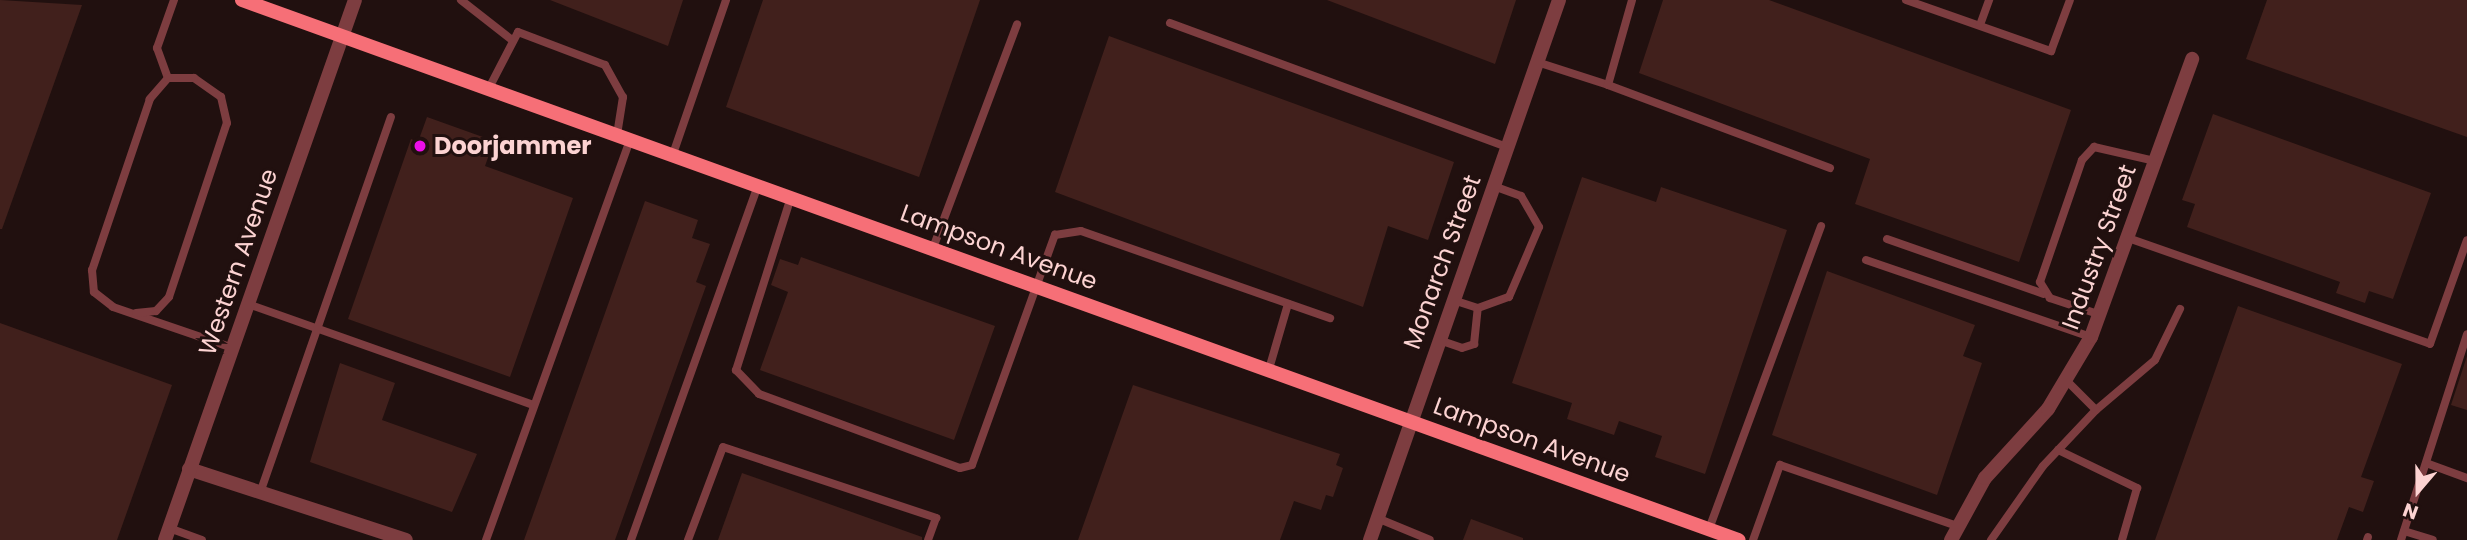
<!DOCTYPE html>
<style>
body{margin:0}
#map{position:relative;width:2467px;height:540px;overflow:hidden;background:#21100f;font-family:Poppins,sans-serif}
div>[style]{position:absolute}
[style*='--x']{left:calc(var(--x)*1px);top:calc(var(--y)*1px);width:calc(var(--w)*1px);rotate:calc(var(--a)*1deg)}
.building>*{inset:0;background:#41201c}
.service>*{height:8px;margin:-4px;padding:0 4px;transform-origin:4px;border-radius:4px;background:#7d3d40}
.minor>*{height:14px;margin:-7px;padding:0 7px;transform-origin:7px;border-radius:7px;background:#7d3d40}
.tertiary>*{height:14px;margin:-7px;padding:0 7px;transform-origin:7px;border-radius:7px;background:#7d3d40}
.secondary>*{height:14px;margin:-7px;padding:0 7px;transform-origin:7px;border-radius:7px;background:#f66f77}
.dots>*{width:19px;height:19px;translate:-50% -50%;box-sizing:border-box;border:4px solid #21100f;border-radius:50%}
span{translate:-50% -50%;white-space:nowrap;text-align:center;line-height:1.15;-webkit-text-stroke:6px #21100f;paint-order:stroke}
.poi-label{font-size:24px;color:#fcd3d2;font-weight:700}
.left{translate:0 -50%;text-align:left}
.street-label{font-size:24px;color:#fcd3d2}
.north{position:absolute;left:2383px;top:456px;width:70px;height:70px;-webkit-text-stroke:5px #21100f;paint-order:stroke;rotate:200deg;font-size:19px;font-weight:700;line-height:28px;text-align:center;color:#fcd3d2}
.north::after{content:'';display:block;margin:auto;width:24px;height:32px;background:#fcd3d2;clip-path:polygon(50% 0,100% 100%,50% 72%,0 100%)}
</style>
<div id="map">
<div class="building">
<div style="clip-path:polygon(0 0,82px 5px,2px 229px,0 229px)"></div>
<div style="clip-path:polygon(550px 0,683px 0,668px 46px)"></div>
<div style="clip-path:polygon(763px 0,980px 0,919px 177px,726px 107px)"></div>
<div style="clip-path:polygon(1327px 0,1516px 0,1495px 64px)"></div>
<div style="clip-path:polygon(1663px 0,1769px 0,2071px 110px,2019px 262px,1855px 204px,1870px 159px,1639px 73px)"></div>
<div style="clip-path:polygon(2267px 0,2467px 0,2467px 137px,2246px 59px)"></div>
<div style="clip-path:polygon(1109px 36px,1454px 162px,1428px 240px,1388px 226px,1363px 307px,1055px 192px)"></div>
<div style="clip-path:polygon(2213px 114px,2431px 193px,2393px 299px,2369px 291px,2365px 303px,2336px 293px,2340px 282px,2187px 227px,2195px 204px,2182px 200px)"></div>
<div style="clip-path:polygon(427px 117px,494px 141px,485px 166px,573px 198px,510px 377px,348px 319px,411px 139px,418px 142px)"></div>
<div style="clip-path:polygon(1582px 177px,1656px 202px,1661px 187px,1787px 230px,1705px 474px,1655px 457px,1662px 436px,1619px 421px,1614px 435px,1567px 419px,1572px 403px,1512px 383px)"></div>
<div style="clip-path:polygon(645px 201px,698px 220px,692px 238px,710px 244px,696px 282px,706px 286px,615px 540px,524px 540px)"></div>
<div style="clip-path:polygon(801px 257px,995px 326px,954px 440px,760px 370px,788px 292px,771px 285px,780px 259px,798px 265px)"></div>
<div style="clip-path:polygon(1827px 271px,1975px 325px,1963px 356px,1982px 363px,1937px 495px,1772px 435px)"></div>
<div style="clip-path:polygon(2238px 306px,2402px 364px,2361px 477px,2374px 481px,2363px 512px,2349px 507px,2337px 540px,2155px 540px)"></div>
<div style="clip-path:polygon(0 323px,172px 385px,117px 540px,0 540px)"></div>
<div style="clip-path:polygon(2467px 356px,2467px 410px,2451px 405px)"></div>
<div style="clip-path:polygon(340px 363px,395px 383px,382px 420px,477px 454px,452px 512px,310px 462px)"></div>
<div style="clip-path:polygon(1133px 385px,1340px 454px,1336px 465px,1343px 468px,1333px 497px,1326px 495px,1321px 510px,1294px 501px,1280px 540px,1078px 540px)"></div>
<div style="clip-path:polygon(742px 473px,922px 537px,922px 540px,718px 540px)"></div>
<div style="clip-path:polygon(1471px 519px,1523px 538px,1523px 540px,1463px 540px)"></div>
</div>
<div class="service">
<div style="--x:174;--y:0;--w:51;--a:109.5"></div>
<div style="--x:157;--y:48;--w:32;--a:70"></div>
<div style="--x:168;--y:78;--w:28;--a:131"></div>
<div style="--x:150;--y:99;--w:181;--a:108.7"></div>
<div style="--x:92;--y:270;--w:22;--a:85"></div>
<div style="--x:94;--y:292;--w:24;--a:38"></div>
<div style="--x:113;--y:307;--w:127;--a:18.9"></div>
<div style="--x:461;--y:0;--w:65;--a:38.1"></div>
<div style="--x:1906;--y:0;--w:154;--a:19.4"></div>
<div style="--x:2051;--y:51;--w:54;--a:-69.6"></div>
<div style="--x:1170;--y:23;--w:359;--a:20.2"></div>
<div style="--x:1980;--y:25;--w:27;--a:-70"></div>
<div style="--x:1537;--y:62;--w:75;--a:17.9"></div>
<div style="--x:1608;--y:85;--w:88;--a:-74.2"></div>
<div style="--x:1608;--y:85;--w:237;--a:20.5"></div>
<div style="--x:489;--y:88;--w:63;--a:-62.6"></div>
<div style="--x:518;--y:32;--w:93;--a:20.8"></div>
<div style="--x:605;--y:65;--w:37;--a:61"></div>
<div style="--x:623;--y:97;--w:37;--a:99"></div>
<div style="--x:673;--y:154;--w:163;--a:-71"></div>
<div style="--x:791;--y:197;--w:182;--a:107.6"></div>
<div style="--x:736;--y:370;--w:33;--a:46"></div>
<div style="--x:759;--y:394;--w:214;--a:20.2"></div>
<div style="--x:960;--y:468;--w:12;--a:-14"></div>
<div style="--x:972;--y:465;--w:245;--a:-70.2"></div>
<div style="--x:1055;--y:235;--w:26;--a:-9"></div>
<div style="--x:1081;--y:231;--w:264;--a:19.3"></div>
<div style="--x:2128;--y:238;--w:320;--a:19.3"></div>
<div style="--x:2430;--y:344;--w:110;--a:-70.4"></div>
<div style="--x:1887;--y:239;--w:166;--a:19.3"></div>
<div style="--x:933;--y:248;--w:239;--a:-69.4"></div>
<div style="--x:1866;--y:260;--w:238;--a:18.9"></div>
<div style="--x:1453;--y:300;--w:26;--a:18"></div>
<div style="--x:1478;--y:308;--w:33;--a:-20"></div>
<div style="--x:1509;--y:297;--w:76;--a:-66.8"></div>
<div style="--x:1539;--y:227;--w:36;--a:-120"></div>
<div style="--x:1521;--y:196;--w:30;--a:-160"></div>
<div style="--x:248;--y:304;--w:303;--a:19.5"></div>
<div style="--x:136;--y:313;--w:20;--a:-6"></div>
<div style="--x:156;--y:311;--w:19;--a:-47"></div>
<div style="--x:169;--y:297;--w:183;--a:-71.6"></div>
<div style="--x:227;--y:123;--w:27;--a:-103"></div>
<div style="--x:221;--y:97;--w:33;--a:-145"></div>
<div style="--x:194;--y:78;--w:26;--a:180"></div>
<div style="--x:2101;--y:315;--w:54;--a:-161.6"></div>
<div style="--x:2050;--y:298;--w:19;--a:-122"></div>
<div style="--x:2040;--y:282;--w:129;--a:-71"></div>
<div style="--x:2082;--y:160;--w:18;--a:-47"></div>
<div style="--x:2094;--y:147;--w:63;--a:12.9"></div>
<div style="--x:1439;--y:340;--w:24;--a:19"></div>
<div style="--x:1462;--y:348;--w:13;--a:-18"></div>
<div style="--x:1474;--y:344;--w:36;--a:-84"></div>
<div style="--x:1269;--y:369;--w:68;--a:-73.7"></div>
<div style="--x:2096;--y:410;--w:77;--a:-40.3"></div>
<div style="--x:2155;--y:360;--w:57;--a:-63.9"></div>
<div style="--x:2058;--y:450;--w:88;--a:25.7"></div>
<div style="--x:2137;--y:488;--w:54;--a:106.1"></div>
<div style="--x:2426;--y:463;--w:44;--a:20.1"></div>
<div style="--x:260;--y:493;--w:398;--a:-70.8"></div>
<div style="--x:1377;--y:518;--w:57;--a:22.5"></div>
<div style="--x:169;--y:528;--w:35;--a:20"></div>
<div style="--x:1709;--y:529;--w:323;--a:-69.7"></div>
<div style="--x:2404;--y:531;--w:30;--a:17"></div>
<div style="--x:486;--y:540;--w:426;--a:-70.2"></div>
<div style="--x:631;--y:540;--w:377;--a:-70.3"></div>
<div style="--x:688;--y:540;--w:99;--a:-69.4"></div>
<div style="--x:723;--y:447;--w:225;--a:18.4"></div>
<div style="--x:936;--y:518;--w:23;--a:110"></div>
<div style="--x:1753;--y:540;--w:80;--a:-70.2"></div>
<div style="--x:1780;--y:465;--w:187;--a:19"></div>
<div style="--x:1991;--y:540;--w:90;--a:-54.9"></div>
<div style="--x:2043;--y:466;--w:77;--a:-46.6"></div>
<div style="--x:2096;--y:410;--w:41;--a:-135"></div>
<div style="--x:2367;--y:540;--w:3;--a:-72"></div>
<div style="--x:2401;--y:540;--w:216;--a:-72.2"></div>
</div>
<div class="minor">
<div style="--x:189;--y:469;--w:228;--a:18.1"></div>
<div style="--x:1370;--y:540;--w:572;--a:-70.71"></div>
<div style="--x:1951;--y:540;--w:71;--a:-61.3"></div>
<div style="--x:1985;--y:478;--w:93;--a:-47.6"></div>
<div style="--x:2048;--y:409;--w:84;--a:-59.2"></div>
<div style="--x:2091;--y:337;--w:296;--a:-70"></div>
</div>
<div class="tertiary">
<div style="--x:165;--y:540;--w:572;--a:-70.62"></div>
</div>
<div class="secondary">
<div style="--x:242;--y:0;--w:1591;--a:19.84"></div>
</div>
<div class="dots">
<div style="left:420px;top:146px;background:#ec0ee8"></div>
</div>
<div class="poi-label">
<span class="left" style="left:434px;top:146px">Doorjammer</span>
</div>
<div class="street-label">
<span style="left:999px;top:247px;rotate:20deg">Lampson Avenue</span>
<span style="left:2099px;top:247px;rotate:-70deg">Industry Street</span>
<span style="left:238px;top:262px;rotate:-71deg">Western Avenue</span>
<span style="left:1442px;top:262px;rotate:-70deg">Monarch Street</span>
<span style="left:1532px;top:440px;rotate:20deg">Lampson Avenue</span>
</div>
<div class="north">N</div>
</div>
